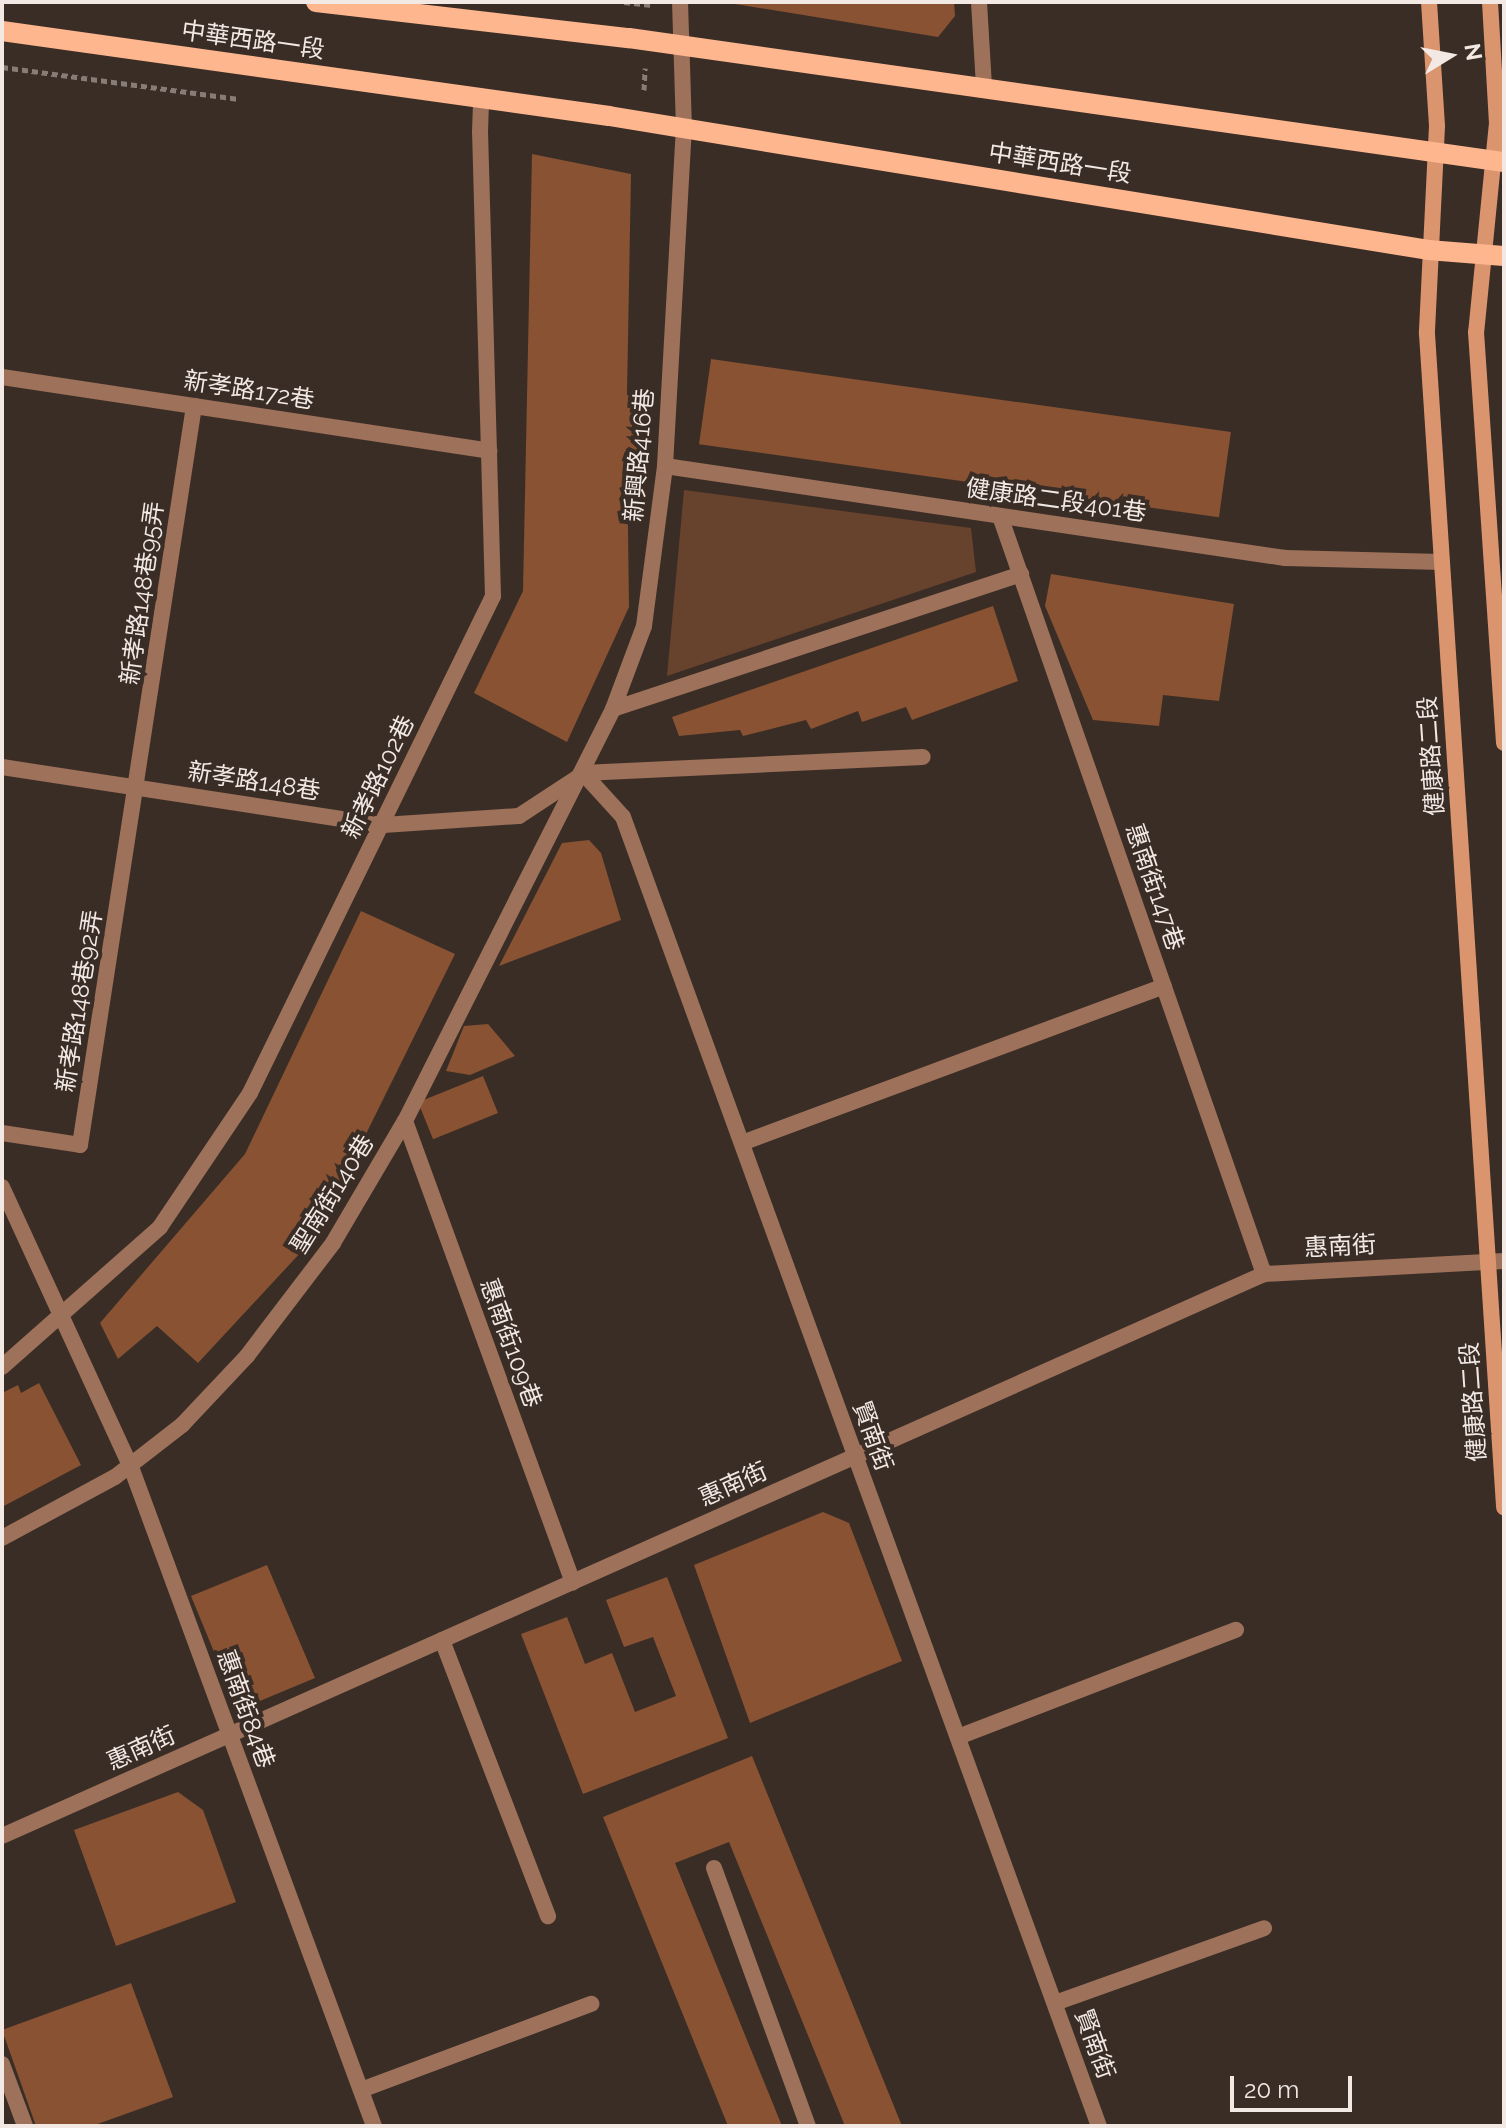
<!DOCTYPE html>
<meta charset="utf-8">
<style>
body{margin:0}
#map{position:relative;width:1506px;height:2128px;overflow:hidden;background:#3a2d26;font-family:Raleway,"Noto Sans TC",sans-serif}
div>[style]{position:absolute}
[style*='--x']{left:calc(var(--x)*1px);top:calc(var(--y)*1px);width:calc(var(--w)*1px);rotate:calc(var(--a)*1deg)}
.green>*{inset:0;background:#67422d}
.building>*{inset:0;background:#885233;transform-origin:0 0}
.path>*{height:5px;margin-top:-2.5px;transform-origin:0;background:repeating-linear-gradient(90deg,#877c76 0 6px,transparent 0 10px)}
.lane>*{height:16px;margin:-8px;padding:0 8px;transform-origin:8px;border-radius:8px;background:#9d715a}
.street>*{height:16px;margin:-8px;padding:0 8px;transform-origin:8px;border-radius:8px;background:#9d715a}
.secondary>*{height:16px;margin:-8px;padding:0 8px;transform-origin:8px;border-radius:8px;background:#da956f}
.primary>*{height:20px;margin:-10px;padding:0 10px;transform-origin:10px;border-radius:10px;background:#feb68f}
span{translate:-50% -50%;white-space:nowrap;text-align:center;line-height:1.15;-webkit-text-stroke:8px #3a2d26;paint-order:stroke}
.street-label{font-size:24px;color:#f2e9e5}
.frame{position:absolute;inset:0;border:4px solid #f2e9e5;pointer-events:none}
.north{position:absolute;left:1410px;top:16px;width:80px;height:80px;-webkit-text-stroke:6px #3a2d26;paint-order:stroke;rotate:80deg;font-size:22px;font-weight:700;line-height:32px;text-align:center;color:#f2e9e5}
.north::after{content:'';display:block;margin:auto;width:28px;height:36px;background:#f2e9e5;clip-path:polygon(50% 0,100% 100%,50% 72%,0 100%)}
.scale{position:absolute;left:1230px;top:2076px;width:122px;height:36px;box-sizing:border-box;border:4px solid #f2e9e5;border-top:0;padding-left:10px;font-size:24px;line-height:28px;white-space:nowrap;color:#f2e9e5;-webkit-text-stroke:6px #3a2d26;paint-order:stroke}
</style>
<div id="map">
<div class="green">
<div style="clip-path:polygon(684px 490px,971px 528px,976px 572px,667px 676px)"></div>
</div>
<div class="building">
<div style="clip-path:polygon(723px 2px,954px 2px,955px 16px,938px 37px)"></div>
<div style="clip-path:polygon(532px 154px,631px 174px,627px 395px,646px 395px,638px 454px,627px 453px,629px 607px,567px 742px,474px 693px,523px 591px)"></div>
<div style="left:711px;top:359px;width:525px;height:86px;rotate:8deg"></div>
<div style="clip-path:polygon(1051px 574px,1234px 604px,1219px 701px,1163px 695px,1159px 726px,1093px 720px,1045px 606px)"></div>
<div style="clip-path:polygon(993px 606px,1018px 681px,912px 720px,906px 707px,862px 722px,858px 711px,811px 729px,806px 720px,743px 736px,740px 730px,679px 736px,672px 717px)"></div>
<div style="clip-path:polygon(589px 840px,601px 853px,621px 920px,499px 966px,562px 843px)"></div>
<div style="clip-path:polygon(361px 911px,455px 954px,315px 1237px,198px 1363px,157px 1326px,118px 1359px,100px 1323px,245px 1154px)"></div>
<div style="clip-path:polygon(488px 1024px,515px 1056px,470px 1075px,446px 1071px,464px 1026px)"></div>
<div style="left:483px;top:1076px;width:40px;height:70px;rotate:68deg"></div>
<div style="clip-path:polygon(39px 1383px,81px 1465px,2px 1507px,2px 1393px,18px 1385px,21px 1393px)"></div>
<div style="clip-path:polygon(823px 1512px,849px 1523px,902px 1661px,750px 1723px,694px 1565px)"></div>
<div style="clip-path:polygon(267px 1565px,315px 1678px,255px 1703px,231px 1693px,191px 1596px)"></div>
<div style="clip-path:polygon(667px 1577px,728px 1738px,583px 1794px,521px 1634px,567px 1617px,585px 1664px,612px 1653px,635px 1712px,676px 1696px,653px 1637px,624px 1647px,606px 1600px)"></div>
<div style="clip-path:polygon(752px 1756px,902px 2126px,845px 2126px,729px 1842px,675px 1863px,782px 2126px,728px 2126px,603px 1817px)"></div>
<div style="clip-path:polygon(178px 1792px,203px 1810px,236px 1902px,116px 1946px,74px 1830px)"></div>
<div style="clip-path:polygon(131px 1983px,173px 2097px,92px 2126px,36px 2126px,2px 2030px)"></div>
</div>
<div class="path">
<div style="--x:624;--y:2;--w:28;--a:6"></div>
<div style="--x:2;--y:67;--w:239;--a:7.7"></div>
<div style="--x:644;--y:90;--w:22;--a:-87"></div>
</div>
<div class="lane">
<div style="--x:480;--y:132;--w:35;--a:-88"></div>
<div style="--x:613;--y:709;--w:430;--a:-18.3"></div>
<div style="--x:583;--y:773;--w:340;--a:-2.7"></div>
<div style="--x:442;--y:1640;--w:296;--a:69"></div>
<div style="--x:958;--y:1737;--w:298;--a:-21.1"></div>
<div style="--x:714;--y:1868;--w:275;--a:70"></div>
<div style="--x:1055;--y:2003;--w:222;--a:-19.7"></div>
<div style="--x:361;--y:2090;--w:246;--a:-20.5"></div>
</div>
<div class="street">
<div style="--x:979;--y:2;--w:84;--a:86.6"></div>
<div style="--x:2;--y:377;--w:493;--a:8.6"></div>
<div style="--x:665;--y:466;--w:627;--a:8.44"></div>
<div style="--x:1285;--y:558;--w:157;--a:1.5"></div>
<div style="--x:1000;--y:516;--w:803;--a:70.8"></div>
<div style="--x:2;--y:767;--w:385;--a:8.7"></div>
<div style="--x:383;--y:825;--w:136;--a:-3.8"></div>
<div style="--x:519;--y:816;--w:73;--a:-33.3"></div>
<div style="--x:583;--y:773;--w:59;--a:47.7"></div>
<div style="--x:623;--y:817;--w:1393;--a:70.02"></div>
<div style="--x:405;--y:1121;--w:491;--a:70"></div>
<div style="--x:2;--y:1133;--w:79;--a:8.7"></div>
<div style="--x:80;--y:1145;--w:748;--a:-81.23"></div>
<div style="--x:742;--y:1143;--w:450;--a:-20.4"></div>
<div style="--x:2;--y:1187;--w:308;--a:65.3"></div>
<div style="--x:131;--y:1467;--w:702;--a:69.76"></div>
<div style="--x:2;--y:1367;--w:211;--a:-41.5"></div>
<div style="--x:160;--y:1227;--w:161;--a:-56.1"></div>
<div style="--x:250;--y:1093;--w:553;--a:-63.94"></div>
<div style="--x:493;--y:596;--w:464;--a:-91.6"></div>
<div style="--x:2;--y:1538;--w:128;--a:-28.4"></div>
<div style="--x:115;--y:1477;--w:85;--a:-37.8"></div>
<div style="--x:182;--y:1425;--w:95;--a:-46.7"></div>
<div style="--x:247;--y:1356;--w:142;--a:-52.7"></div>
<div style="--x:333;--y:1243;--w:142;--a:-59.5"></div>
<div style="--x:405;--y:1121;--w:462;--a:-63.2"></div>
<div style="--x:613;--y:709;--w:89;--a:-69.5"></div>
<div style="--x:644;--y:626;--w:161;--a:-82.5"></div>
<div style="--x:665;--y:466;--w:338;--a:-86.8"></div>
<div style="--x:684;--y:129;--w:127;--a:-91.8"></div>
<div style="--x:2;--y:1836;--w:1381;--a:-24"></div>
<div style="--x:1264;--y:1274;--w:240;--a:-3.1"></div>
<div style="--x:2;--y:2064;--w:66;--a:69.6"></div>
</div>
<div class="secondary">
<div style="--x:1429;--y:2;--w:124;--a:86.3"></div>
<div style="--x:1437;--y:126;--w:208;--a:92.8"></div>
<div style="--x:1427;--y:334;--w:1176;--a:86.24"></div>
<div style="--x:1490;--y:2;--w:121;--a:86.7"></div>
<div style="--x:1497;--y:123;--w:210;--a:95.7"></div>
<div style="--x:1476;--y:332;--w:412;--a:86.1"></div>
</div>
<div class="primary">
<div style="--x:316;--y:2;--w:315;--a:6.6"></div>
<div style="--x:629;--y:38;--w:884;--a:8.07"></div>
<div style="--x:2;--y:31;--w:613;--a:7.97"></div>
<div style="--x:609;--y:116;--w:830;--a:9.29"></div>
<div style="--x:1428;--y:250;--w:76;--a:4.5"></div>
</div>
<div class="street-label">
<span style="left:253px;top:40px;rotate:8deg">中華西路一段</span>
<span style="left:1060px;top:163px;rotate:9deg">中華西路一段</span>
<span style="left:249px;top:390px;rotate:9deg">新孝路172巷</span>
<span style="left:639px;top:455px;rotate:-85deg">新興路416巷</span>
<span style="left:1056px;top:500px;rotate:8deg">健康路二段401巷</span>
<span style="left:142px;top:593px;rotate:-82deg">新孝路148巷95弄</span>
<span style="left:1431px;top:756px;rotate:-94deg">健康路二段</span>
<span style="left:378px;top:777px;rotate:-64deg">新孝路102巷</span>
<span style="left:254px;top:781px;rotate:9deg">新孝路148巷</span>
<span style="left:1155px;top:887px;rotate:71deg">惠南街147巷</span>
<span style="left:79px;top:1001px;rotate:-81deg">新孝路148巷92弄</span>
<span style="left:332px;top:1194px;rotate:-58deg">聖南街140巷</span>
<span style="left:1340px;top:1246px;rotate:-3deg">惠南街</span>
<span style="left:511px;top:1343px;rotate:70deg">惠南街109巷</span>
<span style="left:1473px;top:1402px;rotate:-94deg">健康路二段</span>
<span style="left:873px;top:1436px;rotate:70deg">賢南街</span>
<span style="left:733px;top:1484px;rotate:-24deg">惠南街</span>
<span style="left:246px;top:1709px;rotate:70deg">惠南街84巷</span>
<span style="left:141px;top:1748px;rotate:-24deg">惠南街</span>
<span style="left:1095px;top:2044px;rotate:70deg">賢南街</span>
</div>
<div class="frame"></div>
<div class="north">N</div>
<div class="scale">20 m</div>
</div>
